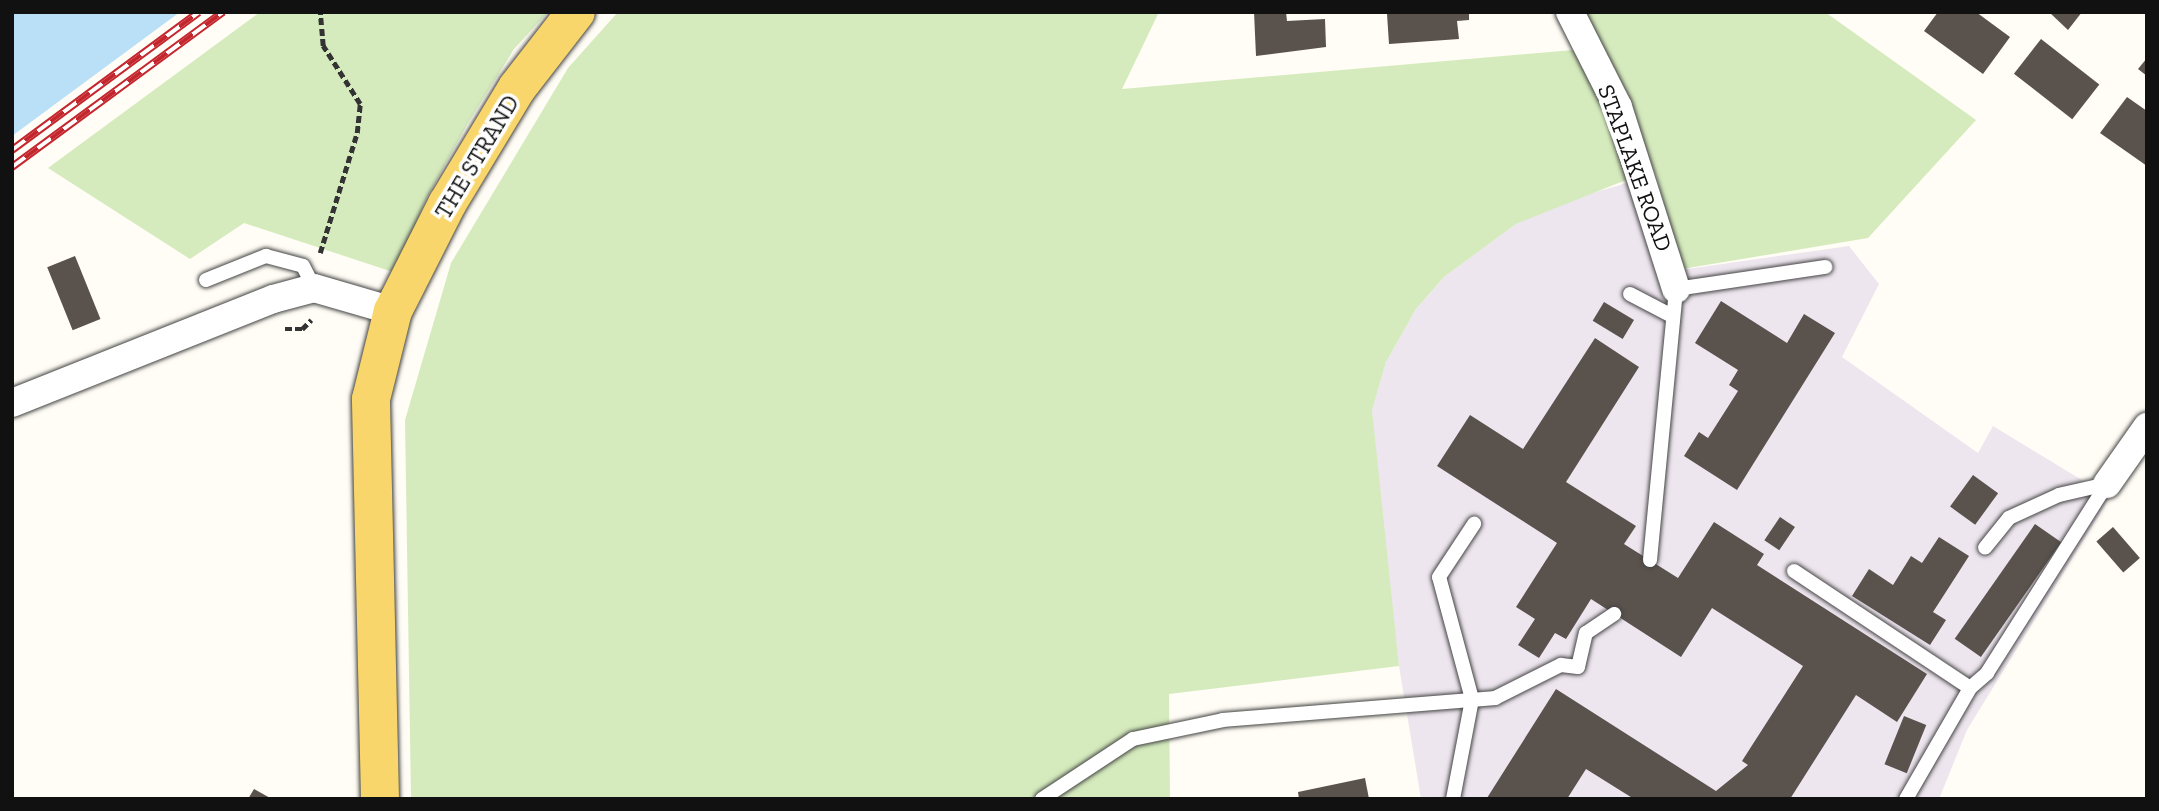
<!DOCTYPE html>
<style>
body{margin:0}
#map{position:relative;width:2159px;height:811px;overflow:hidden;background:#fffdf5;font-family:"Zilla Slab",serif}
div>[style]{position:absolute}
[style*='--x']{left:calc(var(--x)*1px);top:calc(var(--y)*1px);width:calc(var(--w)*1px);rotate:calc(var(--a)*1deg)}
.industrial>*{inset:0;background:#eee6ef}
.green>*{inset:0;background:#d5ebbd}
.water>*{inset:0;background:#b9e0f7}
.building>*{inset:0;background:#5a524d;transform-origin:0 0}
.path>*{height:4.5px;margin-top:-2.25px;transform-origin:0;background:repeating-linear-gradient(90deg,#333 0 7px,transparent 0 10.5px)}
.roads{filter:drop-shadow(0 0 2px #444) drop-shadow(0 0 2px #444)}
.service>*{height:14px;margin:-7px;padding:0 7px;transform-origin:7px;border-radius:7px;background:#fff}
.minor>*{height:28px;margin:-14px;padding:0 14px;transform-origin:14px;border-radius:14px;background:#fff}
.primary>*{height:38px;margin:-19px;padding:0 19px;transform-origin:19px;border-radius:19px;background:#f9d66b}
.rail>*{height:8px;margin-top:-4px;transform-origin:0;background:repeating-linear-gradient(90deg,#fff 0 16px,#c4262e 0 32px);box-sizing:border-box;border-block:2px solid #c4262e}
span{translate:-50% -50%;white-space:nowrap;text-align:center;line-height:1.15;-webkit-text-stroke:7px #fff;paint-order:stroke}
.street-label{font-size:23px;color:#111}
.frame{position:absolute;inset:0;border:14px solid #111;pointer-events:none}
</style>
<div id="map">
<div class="industrial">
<div style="clip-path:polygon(1655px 175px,1680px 270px,1849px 246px,1879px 284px,1842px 357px,1978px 453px,1993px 426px,2110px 497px,1967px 730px,1939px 799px,1421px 799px,1399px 666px,1374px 455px,1372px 409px,1386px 362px,1416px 309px,1444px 277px,1516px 224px,1568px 200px)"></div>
</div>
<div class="green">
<div style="clip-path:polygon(260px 12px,548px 12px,514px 49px,467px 125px,427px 197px,396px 273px,244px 223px,190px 259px,48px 168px)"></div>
<div style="clip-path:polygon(618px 12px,1159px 12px,1122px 89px,1573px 50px,1611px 116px,1631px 178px,1516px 224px,1444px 277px,1416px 309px,1386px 362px,1372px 410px,1399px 666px,1169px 694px,1170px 799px,411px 799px,405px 420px,451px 263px,568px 68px)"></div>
<div style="clip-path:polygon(1576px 12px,1825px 12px,1976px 120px,1868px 238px,1682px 269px,1656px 175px,1607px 63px)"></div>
</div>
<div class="water">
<div style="clip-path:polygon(12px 12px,180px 12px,12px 136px)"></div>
</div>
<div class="building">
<div style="clip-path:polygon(1254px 12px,1286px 12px,1287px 21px,1325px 19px,1326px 47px,1256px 56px)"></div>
<div style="clip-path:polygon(1469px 12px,1469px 20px,1457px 21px,1459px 39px,1389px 44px,1387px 14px)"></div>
<div style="clip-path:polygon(1938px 12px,1976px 12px,2010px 37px,1983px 74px,1924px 31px)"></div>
<div style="clip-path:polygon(2049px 12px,2082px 12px,2068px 30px)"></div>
<div style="left:2041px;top:39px;width:74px;height:44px;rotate:38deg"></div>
<div style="clip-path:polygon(2147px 58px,2147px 76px,2138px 69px)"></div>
<div style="clip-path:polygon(2127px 97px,2147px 111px,2147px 166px,2100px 133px)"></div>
<div style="left:75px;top:256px;width:68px;height:30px;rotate:68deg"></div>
<div style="clip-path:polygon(1721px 301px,1787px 343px,1804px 314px,1835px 333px,1737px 490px,1684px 456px,1699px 432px,1708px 438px,1738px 391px,1729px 385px,1738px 370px,1695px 343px)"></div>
<div style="left:1604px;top:302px;width:35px;height:22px;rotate:31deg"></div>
<div style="clip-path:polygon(1595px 338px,1639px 367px,1566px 482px,1636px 526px,1624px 544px,1678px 578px,1714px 522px,1764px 554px,1757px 565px,1927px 674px,1897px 722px,1856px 695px,1790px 799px,1634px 799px,1586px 769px,1567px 799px,1487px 798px,1556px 689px,1716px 791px,1748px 765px,1742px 761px,1803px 666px,1712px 608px,1681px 657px,1591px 599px,1566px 639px,1555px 633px,1539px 658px,1518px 645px,1535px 619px,1516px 607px,1557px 543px,1437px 466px,1470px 415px,1523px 449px)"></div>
<div style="left:1973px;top:475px;width:31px;height:39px;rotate:36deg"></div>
<div style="left:1780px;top:517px;width:18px;height:28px;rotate:34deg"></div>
<div style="left:2035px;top:524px;width:32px;height:140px;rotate:35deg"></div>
<div style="left:2113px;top:527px;width:41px;height:22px;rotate:49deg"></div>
<div style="clip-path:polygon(1939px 537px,1969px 556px,1933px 612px,1946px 620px,1930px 645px,1852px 596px,1869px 569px,1893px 585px,1911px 556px,1922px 563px)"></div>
<div style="left:1904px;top:716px;width:24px;height:52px;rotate:22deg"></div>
<div style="clip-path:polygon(1365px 778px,1369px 799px,1299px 799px,1298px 792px)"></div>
<div style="clip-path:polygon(254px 789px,272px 799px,248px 799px)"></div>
</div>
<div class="path">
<div style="--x:320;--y:253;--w:126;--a:-72.9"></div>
<div style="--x:357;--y:133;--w:29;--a:-84"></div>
<div style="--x:360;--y:104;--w:69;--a:-122.5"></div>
<div style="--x:323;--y:46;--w:34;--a:-95"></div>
<div style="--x:285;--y:329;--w:17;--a:0"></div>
<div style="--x:302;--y:329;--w:13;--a:-45"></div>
</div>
<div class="roads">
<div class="service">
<div style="--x:206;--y:280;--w:65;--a:-21.8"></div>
<div style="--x:266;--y:256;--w:38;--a:15"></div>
<div style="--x:303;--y:266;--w:25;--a:63"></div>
<div style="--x:1630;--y:294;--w:47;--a:27.6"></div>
<div style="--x:1650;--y:560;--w:272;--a:-84.5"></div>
<div style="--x:1676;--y:289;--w:151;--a:-8.4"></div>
<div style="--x:1794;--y:571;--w:211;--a:33.6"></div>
<div style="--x:1042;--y:799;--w:109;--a:-33.4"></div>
<div style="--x:1133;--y:739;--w:92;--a:-11.9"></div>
<div style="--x:1223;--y:720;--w:273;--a:-4.6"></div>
<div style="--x:1495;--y:698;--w:74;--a:-26.6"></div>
<div style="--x:1561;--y:665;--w:17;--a:7"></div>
<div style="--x:1578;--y:667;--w:35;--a:-77"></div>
<div style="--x:1586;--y:633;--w:34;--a:-34"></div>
<div style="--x:1453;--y:799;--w:102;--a:-79.2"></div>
<div style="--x:1472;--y:699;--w:126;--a:-105.1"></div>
<div style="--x:1439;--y:577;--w:64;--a:-56.6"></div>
<div style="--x:1906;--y:799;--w:128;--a:-60"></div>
<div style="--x:1970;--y:688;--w:23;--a:-41"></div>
<div style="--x:1987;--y:673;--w:224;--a:-57.6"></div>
<div style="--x:2107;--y:484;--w:49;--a:167.1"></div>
<div style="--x:2059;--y:495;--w:55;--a:155.3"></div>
<div style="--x:2009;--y:518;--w:38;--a:129"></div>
</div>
<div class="minor">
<div style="--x:1570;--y:12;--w:106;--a:63.2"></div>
<div style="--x:1618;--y:107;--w:191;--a:72.3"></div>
<div style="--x:12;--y:403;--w:281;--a:-21.7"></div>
<div style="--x:273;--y:299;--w:42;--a:-15"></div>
<div style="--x:314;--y:288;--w:82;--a:16.2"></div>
<div style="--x:2107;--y:484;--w:70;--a:-54.9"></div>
</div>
<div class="primary">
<div style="--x:380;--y:799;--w:400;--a:-91.3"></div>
<div style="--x:371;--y:399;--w:91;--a:-76"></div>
<div style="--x:393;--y:311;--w:120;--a:-63.2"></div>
<div style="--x:447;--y:204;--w:135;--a:-58.9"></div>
<div style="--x:517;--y:88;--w:96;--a:-52.2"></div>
</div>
</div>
<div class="rail">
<div style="--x:12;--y:150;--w:232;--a:-36.4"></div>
<div style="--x:12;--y:167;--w:262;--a:-36.3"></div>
</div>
<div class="street-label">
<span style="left:477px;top:157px;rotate:-59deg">THE STRAND</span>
<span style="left:1635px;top:168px;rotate:70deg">STAPLAKE ROAD</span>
</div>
<div class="frame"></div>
</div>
